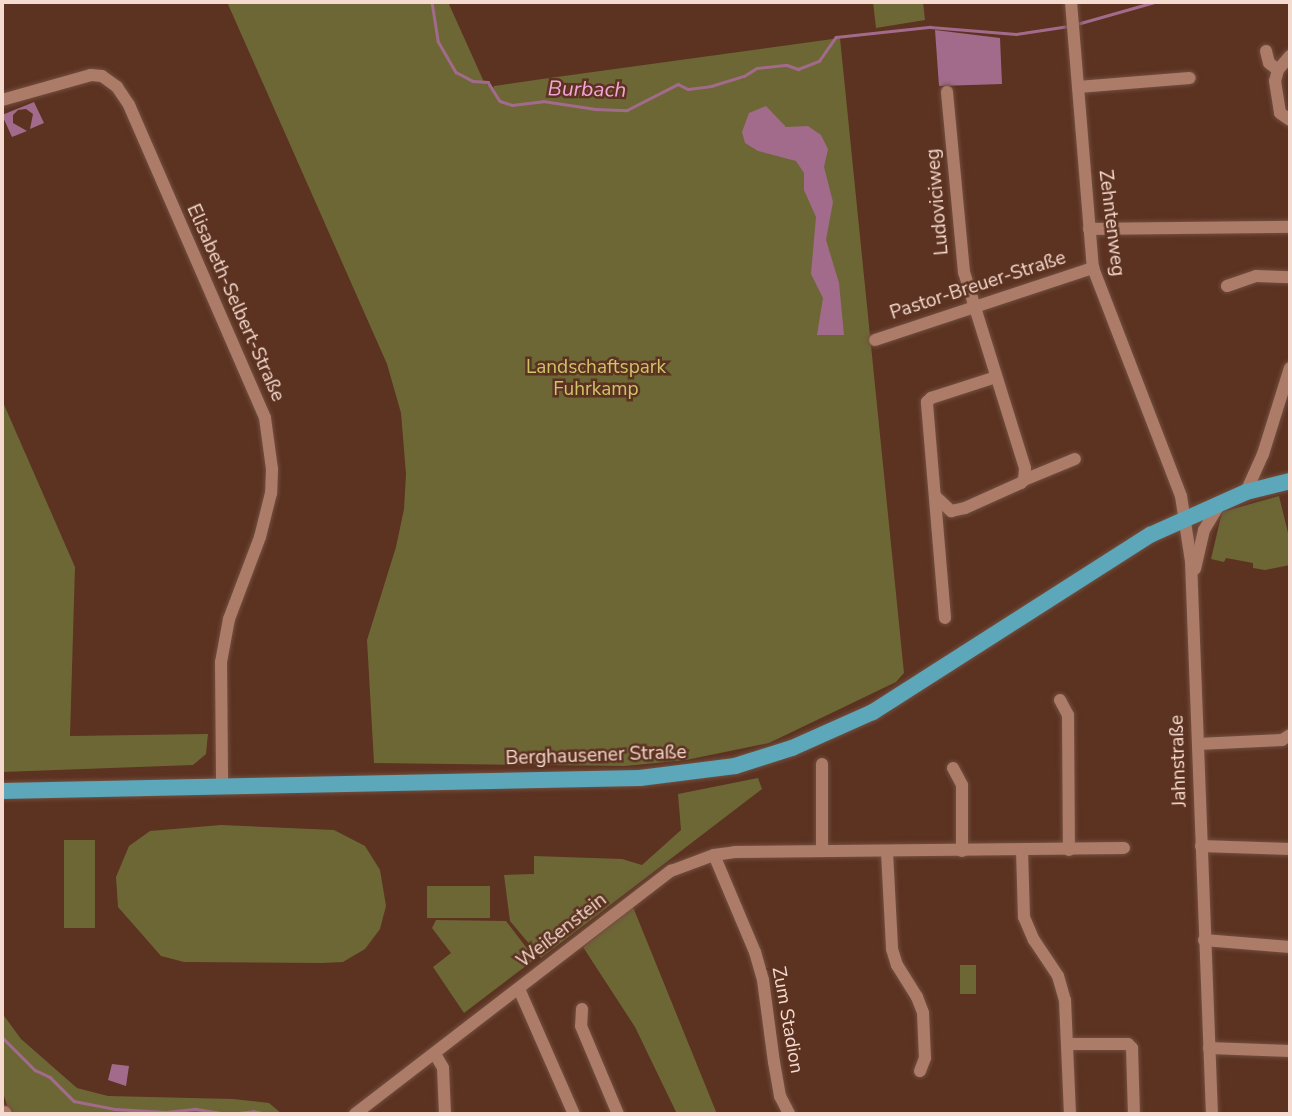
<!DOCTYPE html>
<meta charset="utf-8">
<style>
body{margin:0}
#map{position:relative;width:1292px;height:1116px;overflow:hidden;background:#5c3221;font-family:"Nunito Sans",sans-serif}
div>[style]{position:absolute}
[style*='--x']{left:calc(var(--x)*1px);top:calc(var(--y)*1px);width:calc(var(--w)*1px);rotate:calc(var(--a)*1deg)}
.green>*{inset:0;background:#6d6736;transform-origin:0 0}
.water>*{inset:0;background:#a26b8c}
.stream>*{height:2.5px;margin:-1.25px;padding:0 1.25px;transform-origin:1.25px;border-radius:1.25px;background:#a26b8c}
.roads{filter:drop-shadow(0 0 2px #724f3f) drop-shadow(0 0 2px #724f3f)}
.minor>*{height:12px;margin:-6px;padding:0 6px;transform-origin:6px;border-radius:6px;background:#ac7c69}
.major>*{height:16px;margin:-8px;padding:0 8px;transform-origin:8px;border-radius:8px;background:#5da7ba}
span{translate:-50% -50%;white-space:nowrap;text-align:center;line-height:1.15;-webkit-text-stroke:5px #5c3221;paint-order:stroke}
.street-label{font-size:19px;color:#f5dacf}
.park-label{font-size:19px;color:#cec46a}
.water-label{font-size:21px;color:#f5a4d5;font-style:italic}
.frame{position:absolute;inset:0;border:4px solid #f5dacf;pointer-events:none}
</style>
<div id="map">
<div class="green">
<div style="clip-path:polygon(227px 2px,448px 2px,484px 82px,493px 89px,494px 86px,542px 79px,840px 38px,904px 673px,896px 682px,769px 743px,686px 760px,625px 766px,374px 763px,367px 640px,396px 547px,404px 509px,406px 474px,401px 413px,387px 364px)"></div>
<div style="clip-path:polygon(873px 2px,923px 2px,925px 20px,876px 28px)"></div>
<div style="clip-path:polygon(2px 400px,75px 567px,70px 736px,208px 734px,206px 754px,193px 765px,2px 772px)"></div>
<div style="clip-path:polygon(1279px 496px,1290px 541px,1290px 565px,1265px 570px,1253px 568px,1253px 563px,1226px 558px,1224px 562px,1211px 559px,1222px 512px)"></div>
<div style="clip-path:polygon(758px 778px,762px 789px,541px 958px,510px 921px,504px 875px,534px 874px,534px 856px,622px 859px,642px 865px,681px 830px,678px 794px)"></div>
<div style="clip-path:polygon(221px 825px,334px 830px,365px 846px,380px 870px,386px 906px,380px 929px,365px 949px,343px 962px,321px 963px,184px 962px,161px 956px,118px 907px,116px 877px,129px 846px,150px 831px)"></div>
<div style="left:64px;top:840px;width:31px;height:88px"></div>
<div style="left:427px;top:886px;width:63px;height:32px"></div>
<div style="clip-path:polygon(633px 907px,717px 1114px,677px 1114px,635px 1027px,583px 947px)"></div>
<div style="clip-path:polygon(436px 920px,506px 921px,535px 959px,464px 1013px,433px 967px,451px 953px,432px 928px)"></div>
<div style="left:960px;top:965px;width:16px;height:29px"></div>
<div style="clip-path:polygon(2px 1013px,21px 1039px,77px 1088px,108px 1096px,233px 1099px,269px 1103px,282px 1114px,10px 1114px,2px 1090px)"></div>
</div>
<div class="water">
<div style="clip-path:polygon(935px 30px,1000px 38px,1002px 84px,939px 86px)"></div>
<div style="clip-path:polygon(34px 102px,44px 123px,30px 129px,33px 114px,26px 109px,18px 110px,13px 115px,13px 123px,27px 131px,12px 137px,2px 115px)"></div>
<div style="clip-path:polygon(766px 106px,786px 127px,808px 126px,821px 135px,828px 149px,824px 167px,833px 202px,826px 240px,839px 283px,844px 335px,817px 335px,823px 298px,811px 274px,816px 217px,804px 190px,804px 173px,796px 161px,758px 151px,745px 143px,742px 132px,749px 113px)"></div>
<div style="clip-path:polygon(112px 1064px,129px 1066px,126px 1086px,108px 1080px)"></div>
</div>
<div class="stream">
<div style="--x:432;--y:2;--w:39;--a:81"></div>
<div style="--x:438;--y:41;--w:36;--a:60"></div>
<div style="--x:456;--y:72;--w:19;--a:28"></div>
<div style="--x:473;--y:81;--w:15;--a:4"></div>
<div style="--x:488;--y:82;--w:22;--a:58"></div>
<div style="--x:500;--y:101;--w:13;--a:18"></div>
<div style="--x:512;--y:105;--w:31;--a:-7"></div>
<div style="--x:543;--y:101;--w:53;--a:8.7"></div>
<div style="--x:595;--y:109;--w:32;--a:2"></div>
<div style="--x:627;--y:110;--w:57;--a:-27"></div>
<div style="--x:678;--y:84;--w:11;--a:27"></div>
<div style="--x:688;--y:89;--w:23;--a:-7"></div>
<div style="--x:711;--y:86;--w:34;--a:-17"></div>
<div style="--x:744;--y:76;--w:15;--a:-32"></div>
<div style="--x:757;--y:68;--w:30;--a:-6"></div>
<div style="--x:787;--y:65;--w:12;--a:20"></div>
<div style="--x:798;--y:69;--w:22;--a:-21"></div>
<div style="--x:819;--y:61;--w:29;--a:-55"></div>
<div style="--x:836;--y:37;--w:95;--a:-6.1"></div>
<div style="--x:930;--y:27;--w:86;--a:4.7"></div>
<div style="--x:1016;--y:34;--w:53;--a:-8.7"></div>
<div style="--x:1077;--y:24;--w:81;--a:-15.8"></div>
<div style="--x:2;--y:1037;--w:47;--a:45"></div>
<div style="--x:35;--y:1070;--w:17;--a:25"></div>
<div style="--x:50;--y:1077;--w:34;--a:45"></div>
<div style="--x:74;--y:1101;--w:42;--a:11"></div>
<div style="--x:115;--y:1109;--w:51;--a:3.4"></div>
<div style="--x:166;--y:1112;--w:30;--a:-6"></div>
<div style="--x:196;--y:1109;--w:30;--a:9"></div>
<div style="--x:230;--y:1114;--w:23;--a:-7"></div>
<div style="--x:253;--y:1111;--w:14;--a:12"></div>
</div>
<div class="roads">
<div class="minor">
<div style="--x:1071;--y:2;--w:267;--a:85.3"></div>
<div style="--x:1093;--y:268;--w:244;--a:68.9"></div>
<div style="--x:1181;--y:496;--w:66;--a:81.3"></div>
<div style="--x:1191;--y:561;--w:553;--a:87.83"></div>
<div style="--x:1266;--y:51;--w:12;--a:76"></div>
<div style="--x:1269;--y:63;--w:11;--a:38"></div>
<div style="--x:1290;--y:56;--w:18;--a:131"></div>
<div style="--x:1278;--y:70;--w:11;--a:105"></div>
<div style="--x:1275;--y:81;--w:32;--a:81"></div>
<div style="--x:1280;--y:113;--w:12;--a:35"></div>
<div style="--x:1078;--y:87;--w:112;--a:-4.6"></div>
<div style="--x:2;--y:100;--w:92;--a:-15.7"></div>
<div style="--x:91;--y:75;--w:11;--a:5"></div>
<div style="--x:102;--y:76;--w:19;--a:36"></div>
<div style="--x:117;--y:87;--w:22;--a:56"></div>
<div style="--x:129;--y:105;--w:341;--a:66.5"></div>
<div style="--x:265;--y:418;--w:51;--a:82.2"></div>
<div style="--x:272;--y:469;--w:24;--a:92"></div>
<div style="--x:271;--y:493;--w:45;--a:104"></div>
<div style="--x:260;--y:537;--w:88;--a:110.7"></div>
<div style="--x:229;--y:619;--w:44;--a:100.5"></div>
<div style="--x:221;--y:662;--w:124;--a:89.5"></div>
<div style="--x:1089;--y:229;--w:201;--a:-0.6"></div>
<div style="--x:1227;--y:286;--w:31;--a:-19"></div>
<div style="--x:1256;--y:276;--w:34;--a:2"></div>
<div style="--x:875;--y:340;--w:230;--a:-18.3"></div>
<div style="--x:1024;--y:480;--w:55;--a:-22.4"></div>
<div style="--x:1246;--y:492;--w:42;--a:-65.9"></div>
<div style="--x:1263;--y:454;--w:90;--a:-72.6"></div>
<div style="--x:936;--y:497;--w:21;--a:43"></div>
<div style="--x:951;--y:511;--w:14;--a:-12"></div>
<div style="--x:965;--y:508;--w:61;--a:-24.1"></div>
<div style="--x:1021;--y:483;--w:4;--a:-45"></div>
<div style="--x:1024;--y:480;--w:12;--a:-85"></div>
<div style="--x:1025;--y:468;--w:205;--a:-107.3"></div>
<div style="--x:964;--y:272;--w:181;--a:-95.4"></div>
<div style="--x:1195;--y:569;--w:40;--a:-77"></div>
<div style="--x:1204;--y:530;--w:29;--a:-59"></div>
<div style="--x:945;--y:618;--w:217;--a:-94.8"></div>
<div style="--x:927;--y:402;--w:6;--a:-45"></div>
<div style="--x:931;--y:398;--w:68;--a:-17.9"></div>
<div style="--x:1060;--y:700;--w:17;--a:62"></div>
<div style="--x:1068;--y:715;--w:135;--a:89.6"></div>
<div style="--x:1198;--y:744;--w:84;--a:-2.7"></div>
<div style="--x:1282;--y:740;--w:9;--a:-32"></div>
<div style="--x:953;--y:768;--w:19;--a:62"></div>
<div style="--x:962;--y:785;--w:66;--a:90"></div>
<div style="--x:1201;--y:846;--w:89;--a:1.9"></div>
<div style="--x:1022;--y:850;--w:67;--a:88.3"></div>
<div style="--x:1024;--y:917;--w:25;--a:67"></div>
<div style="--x:1034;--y:940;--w:43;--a:56.3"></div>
<div style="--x:1058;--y:976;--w:25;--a:74"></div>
<div style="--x:1065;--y:1000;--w:114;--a:87.5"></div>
<div style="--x:822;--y:851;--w:87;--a:-90"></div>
<div style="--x:887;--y:852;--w:97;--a:87"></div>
<div style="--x:892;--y:949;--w:17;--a:73"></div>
<div style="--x:897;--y:965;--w:38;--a:58"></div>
<div style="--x:917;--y:997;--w:17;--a:69"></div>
<div style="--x:923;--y:1013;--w:45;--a:87.5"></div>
<div style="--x:925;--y:1058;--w:14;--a:111"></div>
<div style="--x:714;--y:855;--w:105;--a:67.1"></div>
<div style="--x:755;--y:952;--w:29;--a:74"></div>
<div style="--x:763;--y:980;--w:83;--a:82.4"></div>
<div style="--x:774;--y:1062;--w:35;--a:80"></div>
<div style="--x:780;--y:1096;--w:20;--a:63"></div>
<div style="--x:1204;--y:940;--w:86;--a:4.7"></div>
<div style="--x:519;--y:989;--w:137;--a:66.3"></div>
<div style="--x:582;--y:1009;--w:17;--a:93"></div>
<div style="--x:581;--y:1026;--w:95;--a:67.2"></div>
<div style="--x:1067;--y:1044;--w:61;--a:0"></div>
<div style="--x:1128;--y:1044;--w:6;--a:45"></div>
<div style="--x:1132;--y:1048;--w:66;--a:88.3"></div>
<div style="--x:1209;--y:1048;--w:81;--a:2.1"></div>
<div style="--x:435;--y:1054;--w:16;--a:60"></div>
<div style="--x:443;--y:1068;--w:46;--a:87.5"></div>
<div style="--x:5;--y:1112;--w:2;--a:63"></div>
<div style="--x:355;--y:1114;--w:399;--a:-37.6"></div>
<div style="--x:671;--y:871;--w:46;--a:-20.4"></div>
<div style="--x:714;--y:855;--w:21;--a:-8"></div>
<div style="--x:735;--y:852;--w:389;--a:-0.6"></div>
</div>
<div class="major">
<div style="--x:2;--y:791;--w:638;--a:-1.17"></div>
<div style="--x:640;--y:778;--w:96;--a:-7.2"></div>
<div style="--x:735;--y:766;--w:60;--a:-17.5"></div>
<div style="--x:792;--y:748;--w:89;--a:-24"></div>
<div style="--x:873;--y:712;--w:329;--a:-32.6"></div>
<div style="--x:1150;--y:535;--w:105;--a:-24.1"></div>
<div style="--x:1246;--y:492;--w:45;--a:-14"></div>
</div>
</div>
<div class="street-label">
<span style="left:938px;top:202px;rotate:-95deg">Ludoviciweg</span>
<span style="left:1111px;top:223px;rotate:83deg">Zehntenweg</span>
<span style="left:978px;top:286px;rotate:-18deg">Pastor-Breuer-Straße</span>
<span style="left:235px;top:303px;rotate:66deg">Elisabeth-Selbert-Straße</span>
<span style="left:596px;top:756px;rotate:-2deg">Berghausener Straße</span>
<span style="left:1179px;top:761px;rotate:-92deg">Jahnstraße</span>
<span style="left:562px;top:931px;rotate:-38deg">Weißenstein</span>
<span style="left:787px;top:1020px;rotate:80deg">Zum Stadion</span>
</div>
<div class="park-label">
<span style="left:596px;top:379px">Landschaftspark<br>Fuhrkamp</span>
</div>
<div class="water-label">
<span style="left:587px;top:89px;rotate:1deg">Burbach</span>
</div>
<div class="frame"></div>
</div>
